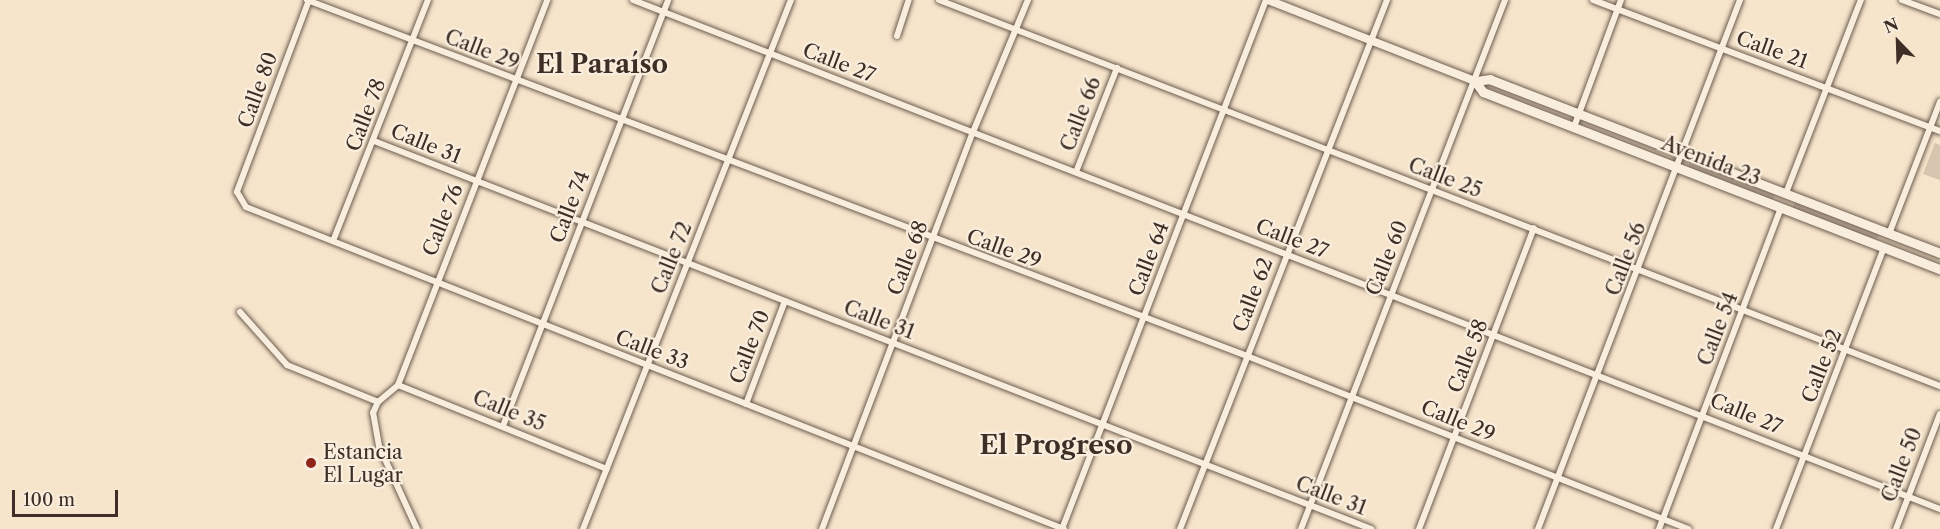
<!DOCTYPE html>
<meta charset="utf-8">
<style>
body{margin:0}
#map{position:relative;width:1940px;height:529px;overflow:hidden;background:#f6e5cb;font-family:"Libre Caslon Text",serif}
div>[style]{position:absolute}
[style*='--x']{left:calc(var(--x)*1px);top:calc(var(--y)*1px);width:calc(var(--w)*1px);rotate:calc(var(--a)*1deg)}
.green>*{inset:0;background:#d7c6af}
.roads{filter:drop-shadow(0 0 2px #6c5c4f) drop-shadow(0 0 2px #6c5c4f)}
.minor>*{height:6px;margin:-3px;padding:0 3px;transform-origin:3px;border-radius:3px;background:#f9eedd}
.tertiary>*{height:8px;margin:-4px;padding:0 4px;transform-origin:4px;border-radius:4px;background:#f9eedd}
.secondary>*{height:9px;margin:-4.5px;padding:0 4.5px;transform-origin:4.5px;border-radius:4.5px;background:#f9eedd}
.dots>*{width:16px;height:16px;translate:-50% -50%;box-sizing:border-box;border:3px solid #f9eedd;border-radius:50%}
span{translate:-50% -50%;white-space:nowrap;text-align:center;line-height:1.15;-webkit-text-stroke:4.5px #f9eedd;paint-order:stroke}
.street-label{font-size:20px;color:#3e2e26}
.poi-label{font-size:20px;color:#3e2e26}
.left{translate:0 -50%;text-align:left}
.district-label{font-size:26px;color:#3e2e26;font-weight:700}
.north{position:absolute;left:1868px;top:12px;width:60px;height:60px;-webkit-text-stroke:4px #f9eedd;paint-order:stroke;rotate:337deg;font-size:16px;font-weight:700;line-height:24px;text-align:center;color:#3e2e26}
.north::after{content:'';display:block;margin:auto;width:21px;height:27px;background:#3e2e26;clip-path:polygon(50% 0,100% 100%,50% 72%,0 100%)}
.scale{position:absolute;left:12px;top:490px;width:106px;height:27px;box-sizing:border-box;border:3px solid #3e2e26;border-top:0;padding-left:8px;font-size:18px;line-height:21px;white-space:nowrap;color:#3e2e26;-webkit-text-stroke:4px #f9eedd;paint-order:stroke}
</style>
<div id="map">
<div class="green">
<div style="clip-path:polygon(1935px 143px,1940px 145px,1940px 180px,1923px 174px)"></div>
<div style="clip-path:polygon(1691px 161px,1774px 193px,1775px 196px,1773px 200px,1688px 167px)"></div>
<div style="clip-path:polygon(1795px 201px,1878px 233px,1879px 236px,1873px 240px,1793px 208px)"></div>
</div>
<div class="roads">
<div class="minor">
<div style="--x:307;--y:0;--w:1005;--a:20.74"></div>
<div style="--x:1247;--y:356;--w:474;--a:21.4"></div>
<div style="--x:309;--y:0;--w:205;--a:110.6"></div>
<div style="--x:237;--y:192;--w:17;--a:59"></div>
<div style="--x:246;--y:207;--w:879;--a:21.49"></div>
<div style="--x:633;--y:0;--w:1403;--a:21.28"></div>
<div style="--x:939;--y:0;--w:1073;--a:21.09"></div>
<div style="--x:1593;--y:0;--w:371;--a:20.7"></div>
<div style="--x:1902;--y:0;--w:40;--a:20.2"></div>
<div style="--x:897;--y:36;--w:38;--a:-72"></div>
<div style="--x:1574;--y:127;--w:135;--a:-69.7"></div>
<div style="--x:374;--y:141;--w:1070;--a:21.26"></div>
<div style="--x:1076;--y:172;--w:112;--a:-68.5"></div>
<div style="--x:1786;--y:193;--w:207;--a:-68.8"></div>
<div style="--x:1889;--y:234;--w:142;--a:-68.9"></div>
<div style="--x:333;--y:241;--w:259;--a:-68.5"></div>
<div style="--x:240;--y:312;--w:71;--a:48.4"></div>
<div style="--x:287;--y:365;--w:98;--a:22.1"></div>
<div style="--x:398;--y:385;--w:225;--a:21.9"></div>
<div style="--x:746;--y:404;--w:110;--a:-69.3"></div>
<div style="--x:503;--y:426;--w:457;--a:-68.8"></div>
<div style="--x:417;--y:529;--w:91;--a:-114.6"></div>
<div style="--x:379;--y:446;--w:34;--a:-100"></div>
<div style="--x:373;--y:413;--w:12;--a:-66"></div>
<div style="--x:378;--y:402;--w:26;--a:-40"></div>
<div style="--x:398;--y:385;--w:413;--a:-68.8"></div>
<div style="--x:583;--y:529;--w:568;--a:-68.54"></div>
<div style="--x:822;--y:529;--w:425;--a:-69.2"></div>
<div style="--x:973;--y:132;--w:143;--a:-67.4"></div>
<div style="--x:1062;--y:529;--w:567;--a:-68.91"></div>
<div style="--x:1180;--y:529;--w:568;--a:-68.63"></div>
<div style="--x:1301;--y:529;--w:567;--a:-68.91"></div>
<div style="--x:1419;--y:529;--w:322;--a:-69.1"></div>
<div style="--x:1538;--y:529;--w:566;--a:-69.1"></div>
<div style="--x:1659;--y:529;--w:344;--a:-69.2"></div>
<div style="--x:1776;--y:529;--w:301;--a:-69"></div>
<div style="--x:1896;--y:529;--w:123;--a:-69.1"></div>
</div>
<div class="tertiary">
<div style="--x:1268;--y:0;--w:222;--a:21.4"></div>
</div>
<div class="secondary">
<div style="--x:1940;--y:253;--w:482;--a:-158.9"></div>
<div style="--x:1490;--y:79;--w:15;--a:172"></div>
<div style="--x:1475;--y:81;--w:14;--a:54"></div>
<div style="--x:1483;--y:92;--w:490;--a:21.2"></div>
</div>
</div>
<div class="dots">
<div style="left:311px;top:463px;background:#8f2418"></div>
</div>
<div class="street-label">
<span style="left:482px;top:50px;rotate:21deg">Calle 29</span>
<span style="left:1772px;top:50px;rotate:20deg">Calle 21</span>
<span style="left:839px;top:63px;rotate:21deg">Calle 27</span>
<span style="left:258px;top:90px;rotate:-70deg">Calle 80</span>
<span style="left:1081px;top:114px;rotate:-69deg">Calle 66</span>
<span style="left:366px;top:115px;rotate:-69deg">Calle 78</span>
<span style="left:426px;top:144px;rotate:22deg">Calle 31</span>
<span style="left:1711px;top:161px;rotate:21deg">Avenida 23</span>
<span style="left:1445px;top:178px;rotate:21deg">Calle 25</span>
<span style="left:570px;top:207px;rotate:-69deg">Calle 74</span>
<span style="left:443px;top:220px;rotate:-68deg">Calle 76</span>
<span style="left:1292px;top:239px;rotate:21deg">Calle 27</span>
<span style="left:1004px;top:249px;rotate:20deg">Calle 29</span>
<span style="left:672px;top:258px;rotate:-68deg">Calle 72</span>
<span style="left:908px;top:258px;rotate:-69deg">Calle 68</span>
<span style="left:1387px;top:258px;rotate:-68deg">Calle 60</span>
<span style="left:1149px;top:259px;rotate:-69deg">Calle 64</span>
<span style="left:1626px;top:259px;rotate:-69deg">Calle 56</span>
<span style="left:1253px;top:295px;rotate:-69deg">Calle 62</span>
<span style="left:879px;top:320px;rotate:21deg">Calle 31</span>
<span style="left:1718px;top:329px;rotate:-69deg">Calle 54</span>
<span style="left:750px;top:347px;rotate:-69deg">Calle 70</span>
<span style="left:652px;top:350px;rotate:21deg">Calle 33</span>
<span style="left:1468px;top:356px;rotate:-69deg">Calle 58</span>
<span style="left:1822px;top:366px;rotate:-69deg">Calle 52</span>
<span style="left:509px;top:411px;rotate:22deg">Calle 35</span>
<span style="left:1746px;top:414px;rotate:22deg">Calle 27</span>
<span style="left:1458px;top:421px;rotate:22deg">Calle 29</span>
<span style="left:1902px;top:465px;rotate:-69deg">Calle 50</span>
<span style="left:1331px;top:496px;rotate:21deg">Calle 31</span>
</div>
<div class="poi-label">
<span class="left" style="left:323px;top:464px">Estancia<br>El Lugar</span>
</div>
<div class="district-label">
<span style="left:602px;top:65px">El Paraíso</span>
<span style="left:1056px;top:446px">El Progreso</span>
</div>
<div class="north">N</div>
<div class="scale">100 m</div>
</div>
